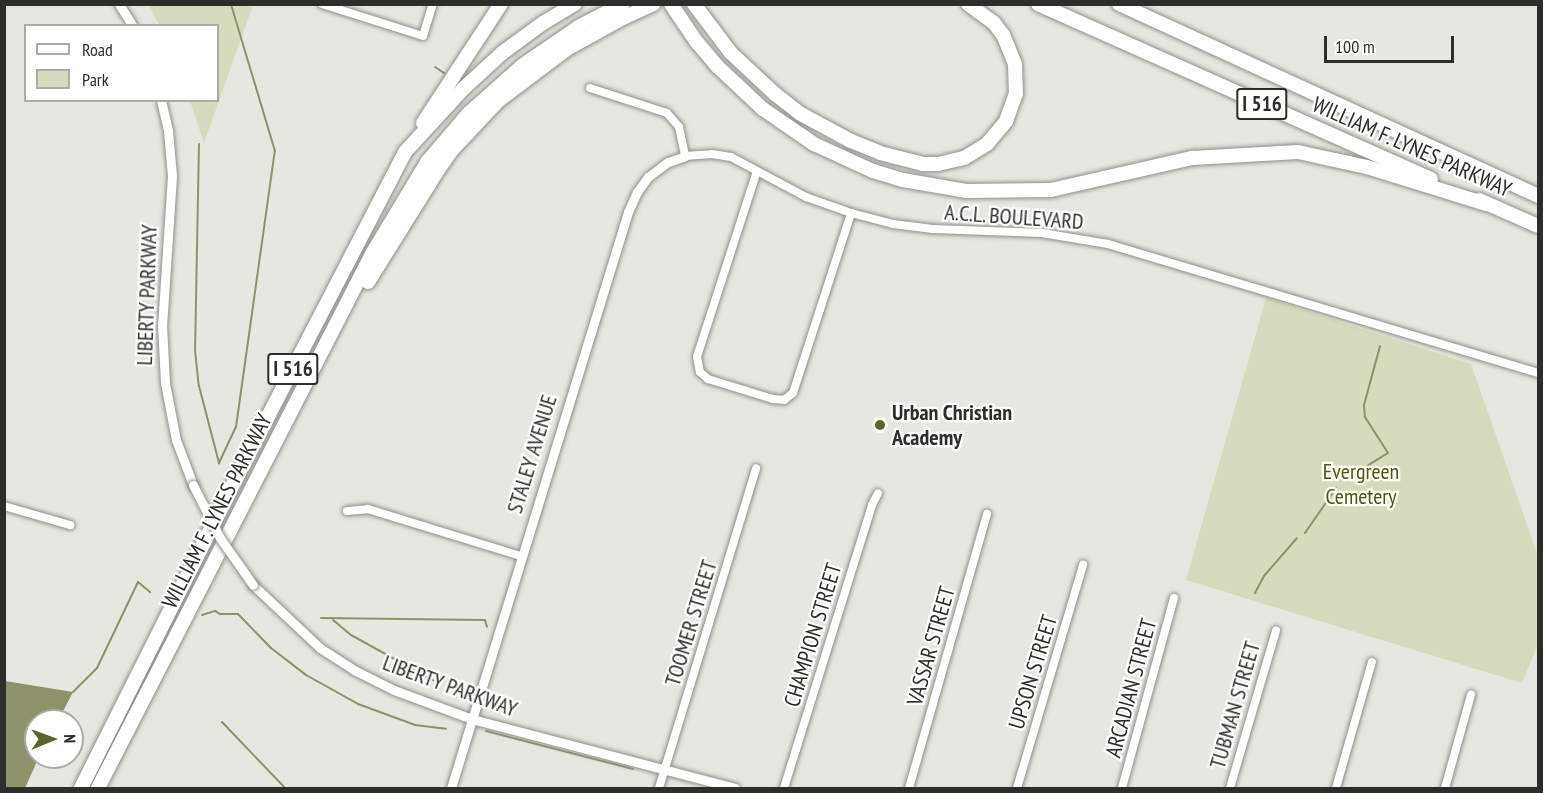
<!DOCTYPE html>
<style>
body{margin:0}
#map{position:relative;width:1543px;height:793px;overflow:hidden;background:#e6e7e0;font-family:"PT Sans Narrow",sans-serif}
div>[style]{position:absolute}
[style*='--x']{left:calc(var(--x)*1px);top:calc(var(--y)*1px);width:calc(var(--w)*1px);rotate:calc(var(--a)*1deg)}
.green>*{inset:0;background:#d7dbbd}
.water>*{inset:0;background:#8e9269}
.stream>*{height:2px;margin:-1px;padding:0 1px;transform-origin:1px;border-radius:1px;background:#8e9269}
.roads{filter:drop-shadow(0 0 2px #8f908a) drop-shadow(0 0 2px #8f908a)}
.minor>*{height:8px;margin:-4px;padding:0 4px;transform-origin:4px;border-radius:4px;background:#fff}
.tertiary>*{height:9px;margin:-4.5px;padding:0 4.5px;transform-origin:4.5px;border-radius:4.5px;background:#fff}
.motorway>*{height:14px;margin:-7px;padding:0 7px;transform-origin:7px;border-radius:7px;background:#fff}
.bridges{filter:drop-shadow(0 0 2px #8f908a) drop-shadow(0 0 2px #8f908a)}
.tertiary-bridge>*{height:9px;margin:-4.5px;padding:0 4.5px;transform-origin:4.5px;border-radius:4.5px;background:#fff}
.dots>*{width:16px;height:16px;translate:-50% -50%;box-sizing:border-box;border:3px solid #fffffe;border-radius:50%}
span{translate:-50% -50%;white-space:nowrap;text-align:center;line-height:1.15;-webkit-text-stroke:4.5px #fffffe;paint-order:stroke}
.shield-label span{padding:2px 4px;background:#fffffe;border:2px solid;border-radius:4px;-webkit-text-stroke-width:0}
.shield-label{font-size:21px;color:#2d2d2a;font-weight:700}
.street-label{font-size:22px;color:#2d2d2a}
.poi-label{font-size:22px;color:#2d2d2a;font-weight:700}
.left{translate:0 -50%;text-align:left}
.park-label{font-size:22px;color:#51540e}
.frame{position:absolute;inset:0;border:6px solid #2d2d2a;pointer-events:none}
.legend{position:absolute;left:24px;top:24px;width:195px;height:78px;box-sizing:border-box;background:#fffffe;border:2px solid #ababa9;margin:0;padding:8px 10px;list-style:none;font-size:18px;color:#2d2d2a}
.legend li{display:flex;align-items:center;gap:12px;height:30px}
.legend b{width:30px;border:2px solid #ababa9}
.north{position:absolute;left:24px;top:709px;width:60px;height:60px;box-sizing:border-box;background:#fffffe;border:2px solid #ababa9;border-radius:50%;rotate:89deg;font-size:16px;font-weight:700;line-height:24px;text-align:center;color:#2d2d2a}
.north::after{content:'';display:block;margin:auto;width:21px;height:27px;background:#5e622f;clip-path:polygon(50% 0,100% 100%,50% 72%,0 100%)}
.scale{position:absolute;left:1324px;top:36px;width:130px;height:27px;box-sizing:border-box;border:3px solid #2d2d2a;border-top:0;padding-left:8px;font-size:18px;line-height:21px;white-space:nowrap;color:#2d2d2a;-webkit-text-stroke:4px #fffffe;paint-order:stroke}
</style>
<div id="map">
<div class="green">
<div style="clip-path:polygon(149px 5px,253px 5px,204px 143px,190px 101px,218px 100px,218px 26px,159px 25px)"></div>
<div style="clip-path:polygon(1266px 298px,1471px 364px,1538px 556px,1538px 644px,1522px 683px,1186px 580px)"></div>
</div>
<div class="water">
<div style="clip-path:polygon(5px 681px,73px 692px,58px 721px,36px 721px,36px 757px,39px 757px,25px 788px,5px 788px)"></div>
</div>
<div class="stream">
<div style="--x:435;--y:67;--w:11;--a:34"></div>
<div style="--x:199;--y:144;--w:206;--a:91.1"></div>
<div style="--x:195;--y:350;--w:36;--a:84"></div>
<div style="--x:199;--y:386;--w:80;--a:75.4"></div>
<div style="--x:219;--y:463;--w:40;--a:-65"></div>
<div style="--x:236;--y:427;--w:279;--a:-82"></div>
<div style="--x:275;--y:151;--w:153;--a:-106.7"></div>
<div style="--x:1346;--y:479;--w:49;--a:-31.8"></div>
<div style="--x:1388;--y:453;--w:43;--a:-122.6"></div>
<div style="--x:1365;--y:417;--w:12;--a:-95"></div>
<div style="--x:1364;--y:405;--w:61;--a:-74.8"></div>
<div style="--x:1305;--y:533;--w:55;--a:-55.4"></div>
<div style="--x:1255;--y:593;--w:19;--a:-62"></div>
<div style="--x:1264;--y:576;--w:50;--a:-49"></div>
<div style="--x:202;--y:615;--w:14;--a:-17"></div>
<div style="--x:215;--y:611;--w:6;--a:31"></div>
<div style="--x:220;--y:614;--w:18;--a:0"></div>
<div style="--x:238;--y:614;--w:47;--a:45.9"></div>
<div style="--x:271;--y:648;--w:44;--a:37.6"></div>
<div style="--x:306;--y:675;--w:60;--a:29.1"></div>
<div style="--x:358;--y:704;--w:61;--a:20.2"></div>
<div style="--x:415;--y:725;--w:31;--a:7"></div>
<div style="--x:321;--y:618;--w:164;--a:0.7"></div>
<div style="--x:485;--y:620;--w:7;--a:74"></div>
<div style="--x:333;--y:620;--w:23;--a:40"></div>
<div style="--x:351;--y:635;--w:94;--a:28.8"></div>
<div style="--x:73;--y:692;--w:34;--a:-45"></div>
<div style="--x:97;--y:668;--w:95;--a:-64.5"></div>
<div style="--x:138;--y:582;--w:16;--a:40"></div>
<div style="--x:222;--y:722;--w:91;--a:46.3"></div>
<div style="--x:486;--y:731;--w:152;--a:14.5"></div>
</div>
<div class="roads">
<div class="minor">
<div style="--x:322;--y:4;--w:106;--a:17.6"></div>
<div style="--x:423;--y:36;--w:34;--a:-73"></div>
<div style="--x:590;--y:88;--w:81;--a:18"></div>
<div style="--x:667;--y:113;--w:18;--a:49"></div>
<div style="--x:679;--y:127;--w:30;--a:78"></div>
<div style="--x:685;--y:156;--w:27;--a:-4"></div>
<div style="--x:712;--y:154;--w:19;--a:9"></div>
<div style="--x:731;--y:157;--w:85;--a:28.1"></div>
<div style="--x:806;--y:197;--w:48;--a:19.6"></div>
<div style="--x:851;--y:213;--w:43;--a:14.7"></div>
<div style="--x:893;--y:224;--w:40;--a:7.1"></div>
<div style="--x:933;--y:229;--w:109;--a:2.1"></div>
<div style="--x:1042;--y:233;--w:67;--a:9.5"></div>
<div style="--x:1108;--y:244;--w:449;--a:16.7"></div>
<div style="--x:757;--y:171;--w:195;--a:107.9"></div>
<div style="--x:697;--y:357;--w:15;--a:79"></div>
<div style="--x:700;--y:372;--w:11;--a:41"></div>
<div style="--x:708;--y:379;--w:68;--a:17.1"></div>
<div style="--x:773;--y:399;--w:11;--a:5"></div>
<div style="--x:784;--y:400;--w:11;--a:-38"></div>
<div style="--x:793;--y:393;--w:189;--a:-72.1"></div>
<div style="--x:4;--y:506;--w:69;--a:16.1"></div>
<div style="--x:347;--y:511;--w:21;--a:-5"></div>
<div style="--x:368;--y:509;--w:160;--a:17.1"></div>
<div style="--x:659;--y:788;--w:334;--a:-73.1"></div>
<div style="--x:784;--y:788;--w:296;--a:-72.7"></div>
<div style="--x:872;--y:505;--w:13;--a:-63"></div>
<div style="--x:909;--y:788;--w:285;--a:-74.1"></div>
<div style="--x:1017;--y:788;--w:233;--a:-73.5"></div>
<div style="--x:1122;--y:788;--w:197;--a:-74.7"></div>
<div style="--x:1230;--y:788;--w:164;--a:-73.7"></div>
<div style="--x:1336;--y:788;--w:131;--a:-74.1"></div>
<div style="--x:1445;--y:788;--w:97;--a:-74.4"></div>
</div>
<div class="tertiary">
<div style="--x:119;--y:4;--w:26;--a:58"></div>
<div style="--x:161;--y:100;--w:32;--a:77"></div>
<div style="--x:168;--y:131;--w:45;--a:84.9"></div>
<div style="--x:172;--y:176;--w:149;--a:93.8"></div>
<div style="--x:162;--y:325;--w:58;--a:87"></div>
<div style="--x:165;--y:383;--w:58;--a:79.1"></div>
<div style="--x:176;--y:440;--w:48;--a:69.3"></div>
<div style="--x:253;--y:585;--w:92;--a:43.2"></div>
<div style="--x:320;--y:648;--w:43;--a:32.6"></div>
<div style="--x:356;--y:671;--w:42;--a:26.6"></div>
<div style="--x:394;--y:690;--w:83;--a:20.4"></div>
<div style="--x:472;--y:719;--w:272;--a:14.7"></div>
<div style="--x:451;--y:788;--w:603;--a:-72.92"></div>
<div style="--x:628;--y:212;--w:22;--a:-66"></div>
<div style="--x:637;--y:192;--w:19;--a:-54"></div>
<div style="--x:648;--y:177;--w:25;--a:-37"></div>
<div style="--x:668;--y:162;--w:18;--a:-19"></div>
</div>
<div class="motorway">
<div style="--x:671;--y:4;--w:45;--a:56"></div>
<div style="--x:696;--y:41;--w:33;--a:50"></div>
<div style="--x:717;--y:66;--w:63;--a:43.1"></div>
<div style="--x:763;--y:109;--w:62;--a:34.5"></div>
<div style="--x:814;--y:144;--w:65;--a:24.6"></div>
<div style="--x:873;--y:171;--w:31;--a:17"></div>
<div style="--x:903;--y:180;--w:65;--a:9.8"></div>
<div style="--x:967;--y:191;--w:84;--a:-0.7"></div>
<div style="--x:1051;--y:190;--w:145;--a:-12.8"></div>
<div style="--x:1192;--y:158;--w:106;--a:-3.2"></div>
<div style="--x:1298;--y:152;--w:71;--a:12.3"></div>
<div style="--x:1367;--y:167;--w:125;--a:17.3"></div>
<div style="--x:694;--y:4;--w:61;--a:52.9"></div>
<div style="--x:731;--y:53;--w:60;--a:43"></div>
<div style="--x:775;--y:94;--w:31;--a:38"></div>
<div style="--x:799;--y:113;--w:59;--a:28.3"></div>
<div style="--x:851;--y:141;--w:31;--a:22"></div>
<div style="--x:880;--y:153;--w:44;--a:14.3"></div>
<div style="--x:923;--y:164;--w:15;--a:0"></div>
<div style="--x:938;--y:164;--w:27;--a:-13"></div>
<div style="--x:964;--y:158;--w:27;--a:-31"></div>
<div style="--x:987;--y:144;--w:30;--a:-50"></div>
<div style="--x:1006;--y:121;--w:29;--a:-70"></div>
<div style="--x:1016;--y:94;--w:30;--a:-92"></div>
<div style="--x:1015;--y:64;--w:31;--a:-112"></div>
<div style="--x:1003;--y:35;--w:15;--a:-127"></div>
<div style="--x:994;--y:23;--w:32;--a:-144"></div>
<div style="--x:1038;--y:4;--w:430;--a:24"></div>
<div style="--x:1119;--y:4;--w:461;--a:24.6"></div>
<div style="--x:423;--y:123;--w:142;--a:-56.8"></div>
<div style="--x:1479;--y:200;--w:64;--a:23.8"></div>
<div style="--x:368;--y:282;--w:132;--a:-58"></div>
<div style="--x:438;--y:170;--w:24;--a:-55"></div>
<div style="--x:452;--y:150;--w:67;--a:-46.8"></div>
<div style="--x:498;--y:101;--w:86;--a:-37"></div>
<div style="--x:567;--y:49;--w:60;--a:-29.1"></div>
<div style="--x:619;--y:20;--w:38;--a:-25"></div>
<div style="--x:81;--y:788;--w:370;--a:-63.4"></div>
<div style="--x:247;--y:457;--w:343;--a:-62.6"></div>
<div style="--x:405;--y:152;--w:87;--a:-47.3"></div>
<div style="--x:464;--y:88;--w:52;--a:-42.6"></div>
<div style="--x:502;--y:53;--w:51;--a:-36.2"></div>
<div style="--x:543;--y:23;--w:37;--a:-31"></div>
<div style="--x:98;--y:788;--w:602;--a:-62.84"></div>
<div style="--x:373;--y:252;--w:105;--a:-59"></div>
<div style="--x:427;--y:162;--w:65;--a:-49.4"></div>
<div style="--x:469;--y:113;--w:72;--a:-41.6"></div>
<div style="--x:523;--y:65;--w:69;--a:-34.4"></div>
<div style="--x:580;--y:26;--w:48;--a:-27.1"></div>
</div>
</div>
<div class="bridges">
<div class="tertiary-bridge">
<div style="--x:193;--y:485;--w:59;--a:63"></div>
<div style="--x:220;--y:538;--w:57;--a:54.9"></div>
</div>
</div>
<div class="dots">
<div style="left:880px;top:425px;background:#5e622f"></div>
</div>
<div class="shield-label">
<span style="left:1262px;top:104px">I 516</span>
<span style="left:293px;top:369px">I 516</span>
</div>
<div class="street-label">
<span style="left:1412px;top:147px;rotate:24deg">WILLIAM F. LYNES PARKWAY</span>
<span style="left:1014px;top:217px;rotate:4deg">A.C.L. BOULEVARD</span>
<span style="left:147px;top:295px;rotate:-88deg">LIBERTY PARKWAY</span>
<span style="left:532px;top:454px;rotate:-73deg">STALEY AVENUE</span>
<span style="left:217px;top:511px;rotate:-63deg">WILLIAM F. LYNES PARKWAY</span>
<span style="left:691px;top:623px;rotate:-73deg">TOOMER STREET</span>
<span style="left:813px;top:635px;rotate:-73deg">CHAMPION STREET</span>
<span style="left:931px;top:646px;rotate:-74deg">VASSAR STREET</span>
<span style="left:1033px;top:672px;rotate:-73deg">UPSON STREET</span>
<span style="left:450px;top:686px;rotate:20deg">LIBERTY PARKWAY</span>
<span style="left:1131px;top:688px;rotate:-75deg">ARCADIAN STREET</span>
<span style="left:1235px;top:705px;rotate:-74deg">TUBMAN STREET</span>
</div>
<div class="poi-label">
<span class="left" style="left:892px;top:425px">Urban Christian<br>Academy</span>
</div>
<div class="park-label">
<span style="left:1361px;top:484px">Evergreen<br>Cemetery</span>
</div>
<div class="frame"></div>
<ul class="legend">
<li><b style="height:8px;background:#fff"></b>Road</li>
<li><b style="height:16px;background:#d7dbbd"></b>Park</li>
</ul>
<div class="north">N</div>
<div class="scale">100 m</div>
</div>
